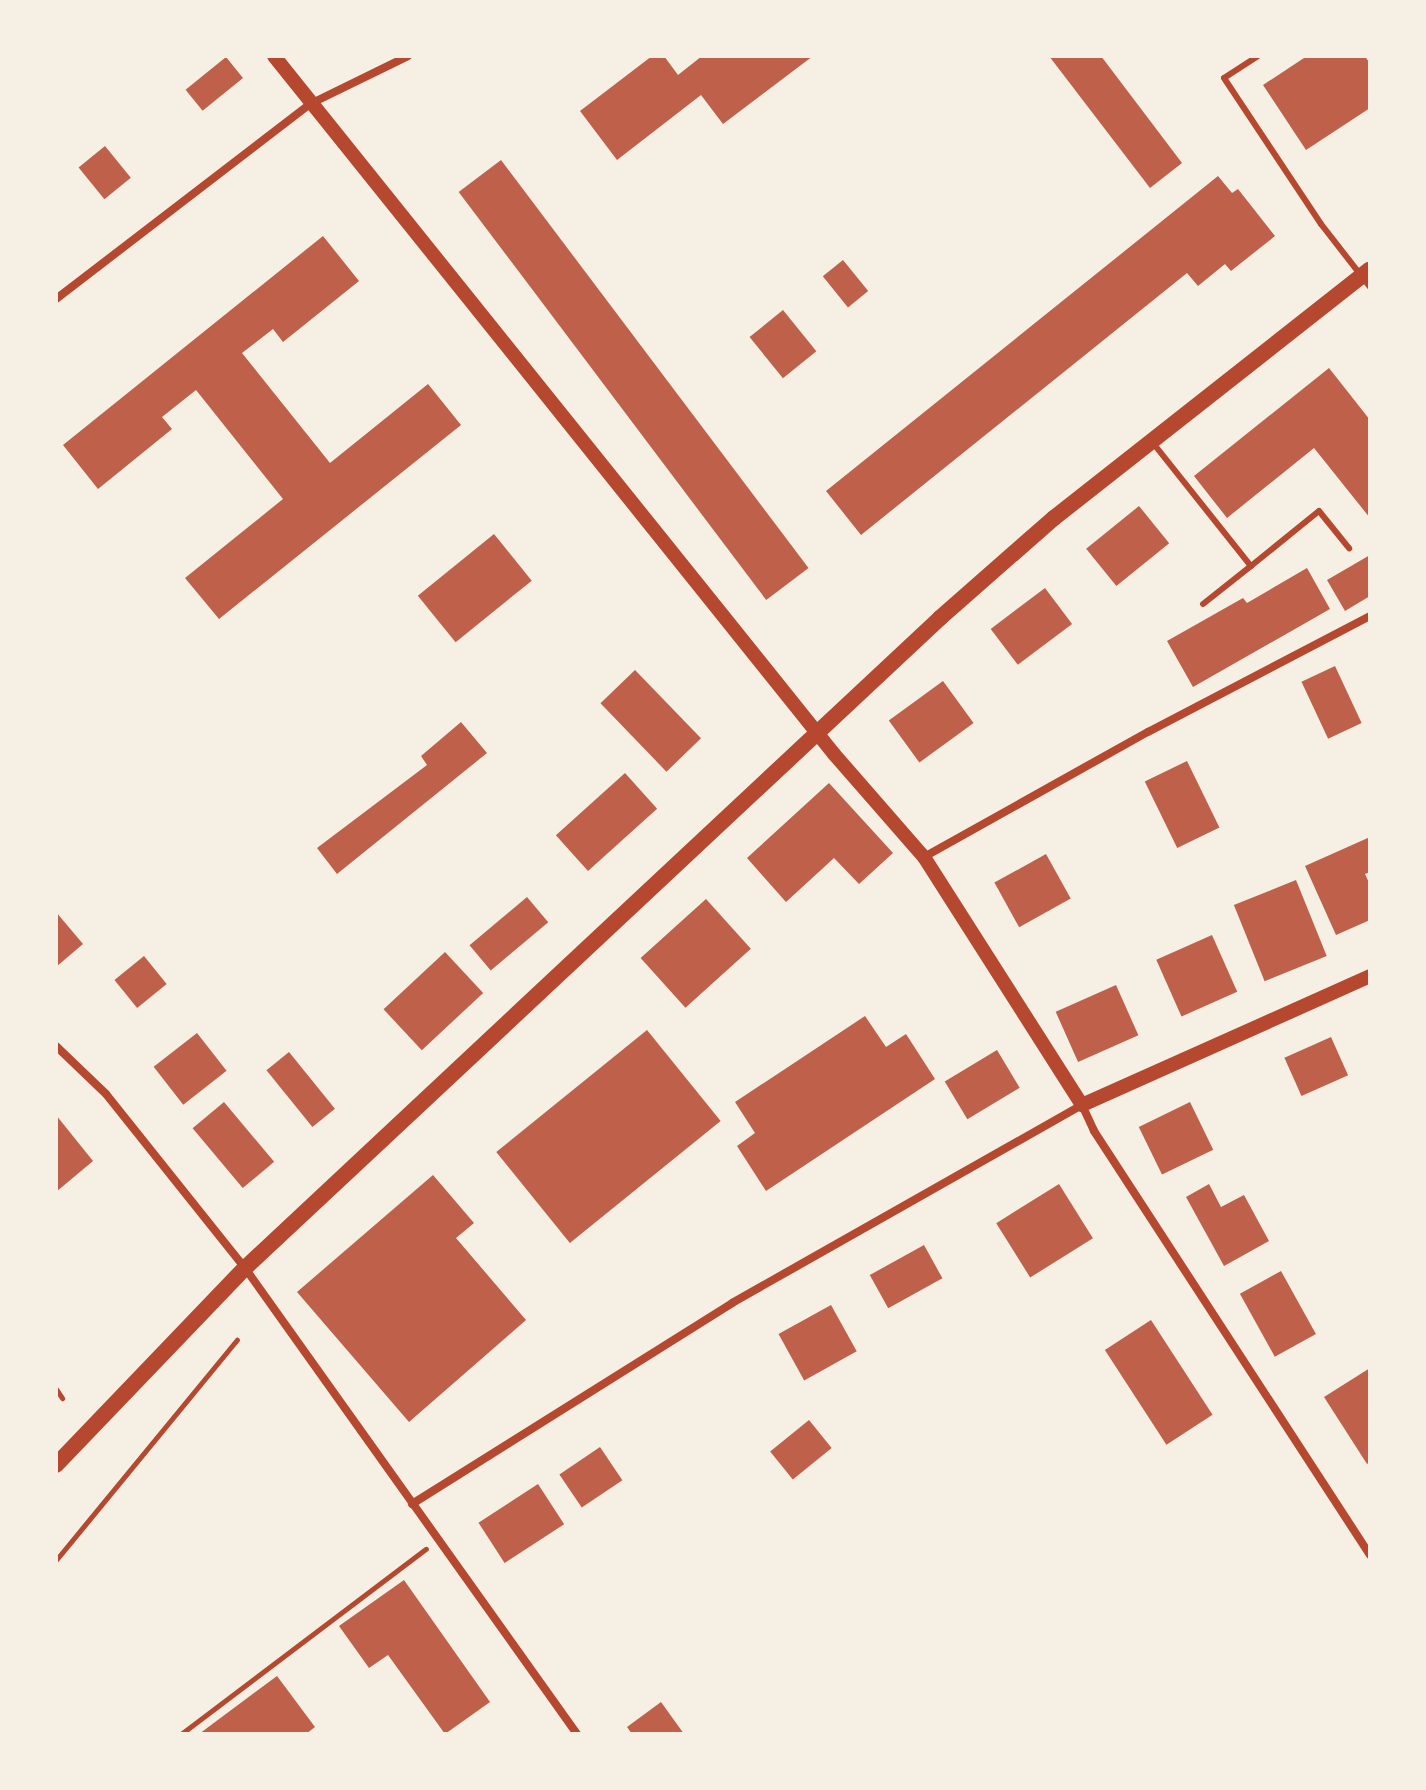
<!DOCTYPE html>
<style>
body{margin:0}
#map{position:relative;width:1426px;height:1790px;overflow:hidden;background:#f6efe4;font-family:Raleway,sans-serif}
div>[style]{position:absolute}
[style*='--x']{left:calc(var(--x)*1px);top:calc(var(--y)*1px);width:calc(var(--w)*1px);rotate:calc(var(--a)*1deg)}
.building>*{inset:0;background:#bf614a;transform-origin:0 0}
.path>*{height:5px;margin:-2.5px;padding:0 2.5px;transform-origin:2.5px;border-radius:2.5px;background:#b5482f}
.service>*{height:6px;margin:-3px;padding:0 3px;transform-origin:3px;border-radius:3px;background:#b5482f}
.minor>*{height:8px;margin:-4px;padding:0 4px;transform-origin:4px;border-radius:4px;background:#b5482f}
.tertiary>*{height:14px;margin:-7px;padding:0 7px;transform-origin:7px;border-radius:7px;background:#b5482f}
.secondary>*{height:16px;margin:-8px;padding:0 8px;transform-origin:8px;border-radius:8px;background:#b5482f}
span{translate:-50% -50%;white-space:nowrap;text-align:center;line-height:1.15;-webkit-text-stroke:7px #f6efe4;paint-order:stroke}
.frame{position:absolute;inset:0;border:58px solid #f6efe4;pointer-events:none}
</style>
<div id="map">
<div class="building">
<div style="clip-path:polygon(652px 56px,664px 56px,678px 75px,702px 56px,813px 56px,723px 124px,701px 95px,617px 160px,580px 111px)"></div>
<div style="clip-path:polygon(1049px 56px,1101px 56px,1182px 163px,1150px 188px)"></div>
<div style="clip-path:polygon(1307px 56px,1365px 56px,1370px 64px,1370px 108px,1306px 150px,1263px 85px)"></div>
<div style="left:226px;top:57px;width:27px;height:52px;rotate:51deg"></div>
<div style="left:105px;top:146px;width:41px;height:34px;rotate:51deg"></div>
<div style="left:501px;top:160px;width:511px;height:53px;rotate:53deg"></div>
<div style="clip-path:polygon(1218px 176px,1232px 193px,1238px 189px,1275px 236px,1231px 271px,1225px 264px,1198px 286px,1187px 273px,861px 535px,826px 491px)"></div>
<div style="clip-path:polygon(323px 236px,359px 281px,283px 342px,273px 329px,242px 353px,330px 463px,428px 384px,461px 425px,219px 619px,185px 578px,283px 499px,196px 390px,162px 417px,172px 429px,98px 489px,63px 445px)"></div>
<div style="left:843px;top:260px;width:40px;height:26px;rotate:51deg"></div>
<div style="left:783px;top:310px;width:53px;height:43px;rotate:51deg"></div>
<div style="clip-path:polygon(1329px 368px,1370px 420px,1370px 518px,1314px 448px,1227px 518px,1194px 476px)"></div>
<div style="left:1139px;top:506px;width:48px;height:68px;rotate:51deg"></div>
<div style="left:494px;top:534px;width:60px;height:98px;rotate:51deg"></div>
<div style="clip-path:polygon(1370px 555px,1370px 596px,1345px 611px,1327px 580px)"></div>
<div style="clip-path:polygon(1307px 568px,1330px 609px,1193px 687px,1167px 641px,1243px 598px,1247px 603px)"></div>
<div style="left:1045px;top:588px;width:45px;height:68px;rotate:53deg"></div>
<div style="left:1335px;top:666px;width:63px;height:37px;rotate:65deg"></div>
<div style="left:635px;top:670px;width:95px;height:48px;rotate:46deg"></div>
<div style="left:943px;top:681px;width:52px;height:67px;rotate:54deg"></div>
<div style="clip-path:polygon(461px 722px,487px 753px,337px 874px,317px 848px,427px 765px,421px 756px)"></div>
<div style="left:1187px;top:761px;width:74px;height:47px;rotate:64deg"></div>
<div style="left:625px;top:773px;width:48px;height:93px;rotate:48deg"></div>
<div style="clip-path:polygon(829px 783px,893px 853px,859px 884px,834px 858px,786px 902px,747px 858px)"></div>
<div style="clip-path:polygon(1370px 837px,1370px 872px,1365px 874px,1370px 885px,1370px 920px,1336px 935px,1305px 866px)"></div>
<div style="left:1046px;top:854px;width:51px;height:59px;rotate:61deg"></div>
<div style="left:1296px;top:880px;width:82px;height:67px;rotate:68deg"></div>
<div style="left:527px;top:897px;width:33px;height:75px;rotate:50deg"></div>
<div style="left:706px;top:899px;width:67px;height:88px;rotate:48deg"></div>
<div style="clip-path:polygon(56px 912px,83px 944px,56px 967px)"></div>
<div style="left:1212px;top:935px;width:62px;height:61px;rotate:66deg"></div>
<div style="left:445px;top:952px;width:56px;height:84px;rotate:47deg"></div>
<div style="left:144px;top:956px;width:36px;height:38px;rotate:51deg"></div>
<div style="left:1116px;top:985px;width:55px;height:66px;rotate:66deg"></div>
<div style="clip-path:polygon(865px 1016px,886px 1047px,906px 1034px,935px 1079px,766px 1191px,737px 1146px,755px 1133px,735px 1102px)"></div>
<div style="left:647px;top:1030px;width:117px;height:194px;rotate:51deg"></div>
<div style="left:197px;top:1033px;width:48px;height:55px;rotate:52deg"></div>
<div style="left:1331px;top:1037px;width:42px;height:51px;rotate:66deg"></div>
<div style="left:997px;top:1050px;width:44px;height:61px;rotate:59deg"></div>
<div style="left:289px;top:1052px;width:73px;height:29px;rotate:51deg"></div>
<div style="left:224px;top:1102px;width:78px;height:41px;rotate:50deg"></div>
<div style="left:1190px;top:1102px;width:53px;height:57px;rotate:64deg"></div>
<div style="clip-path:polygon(56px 1115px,93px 1161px,56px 1192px)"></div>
<div style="clip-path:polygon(433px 1175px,474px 1223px,456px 1238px,526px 1320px,409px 1422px,297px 1292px)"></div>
<div style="left:1059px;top:1184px;width:64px;height:74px;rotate:58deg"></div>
<div style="clip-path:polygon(1209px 1184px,1221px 1207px,1244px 1195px,1269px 1241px,1224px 1266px,1186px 1197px)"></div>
<div style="left:924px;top:1245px;width:38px;height:62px;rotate:61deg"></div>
<div style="left:1281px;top:1271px;width:72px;height:47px;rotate:61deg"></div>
<div style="left:831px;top:1305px;width:53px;height:60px;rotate:61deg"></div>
<div style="left:1151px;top:1320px;width:113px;height:55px;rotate:57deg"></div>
<div style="clip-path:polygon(1370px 1368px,1370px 1462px,1367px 1464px,1324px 1397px)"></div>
<div style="left:809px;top:1420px;width:36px;height:50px;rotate:51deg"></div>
<div style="left:600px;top:1447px;width:40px;height:49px;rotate:56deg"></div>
<div style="left:538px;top:1484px;width:48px;height:71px;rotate:57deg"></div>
<div style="clip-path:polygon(404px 1580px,490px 1702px,445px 1734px,388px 1655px,369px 1668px,339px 1626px)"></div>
<div style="clip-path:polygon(277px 1676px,315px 1727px,306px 1734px,199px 1734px)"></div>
<div style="clip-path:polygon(661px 1702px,684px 1734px,632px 1734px,627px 1727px)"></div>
</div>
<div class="path">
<div style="--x:56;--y:1389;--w:11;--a:56"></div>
<div style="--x:56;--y:1560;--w:285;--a:-50.6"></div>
<div style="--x:181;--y:1734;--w:307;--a:-37.1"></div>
</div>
<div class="service">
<div style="--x:1258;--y:56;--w:40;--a:147.1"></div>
<div style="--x:1224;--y:78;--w:175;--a:56.4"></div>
<div style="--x:1321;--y:224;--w:80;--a:52.1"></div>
<div style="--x:1153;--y:443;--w:157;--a:51.5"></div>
<div style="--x:1251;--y:566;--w:87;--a:-39"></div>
<div style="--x:1319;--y:511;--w:48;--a:51"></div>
<div style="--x:1203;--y:604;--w:61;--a:-38.4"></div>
</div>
<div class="minor">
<div style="--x:56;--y:299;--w:320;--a:-37.5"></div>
<div style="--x:310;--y:104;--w:109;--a:-26.1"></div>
<div style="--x:924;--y:857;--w:257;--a:-29.2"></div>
<div style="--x:1148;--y:732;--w:250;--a:-27.6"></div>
<div style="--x:56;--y:1046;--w:69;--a:43.8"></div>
<div style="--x:106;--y:1094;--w:223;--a:51.4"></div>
<div style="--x:245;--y:1268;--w:572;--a:54.53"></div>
<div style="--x:412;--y:1504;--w:378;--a:-32.1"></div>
<div style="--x:732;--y:1303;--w:402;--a:-29.5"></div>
<div style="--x:1082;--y:1105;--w:29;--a:65"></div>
<div style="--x:1094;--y:1131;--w:506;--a:56.94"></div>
</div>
<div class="tertiary">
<div style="--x:274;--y:56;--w:895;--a:51.26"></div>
<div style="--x:834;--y:754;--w:137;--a:48.9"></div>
<div style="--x:924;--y:857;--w:294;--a:57.5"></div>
<div style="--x:1082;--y:1105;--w:316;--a:-24.1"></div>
</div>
<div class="secondary">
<div style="--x:56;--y:1465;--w:273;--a:-46.2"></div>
<div style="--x:245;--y:1268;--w:952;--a:-43.08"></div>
<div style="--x:940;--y:618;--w:152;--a:-41.3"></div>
<div style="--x:1054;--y:518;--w:402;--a:-38.2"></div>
</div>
<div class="frame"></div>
</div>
